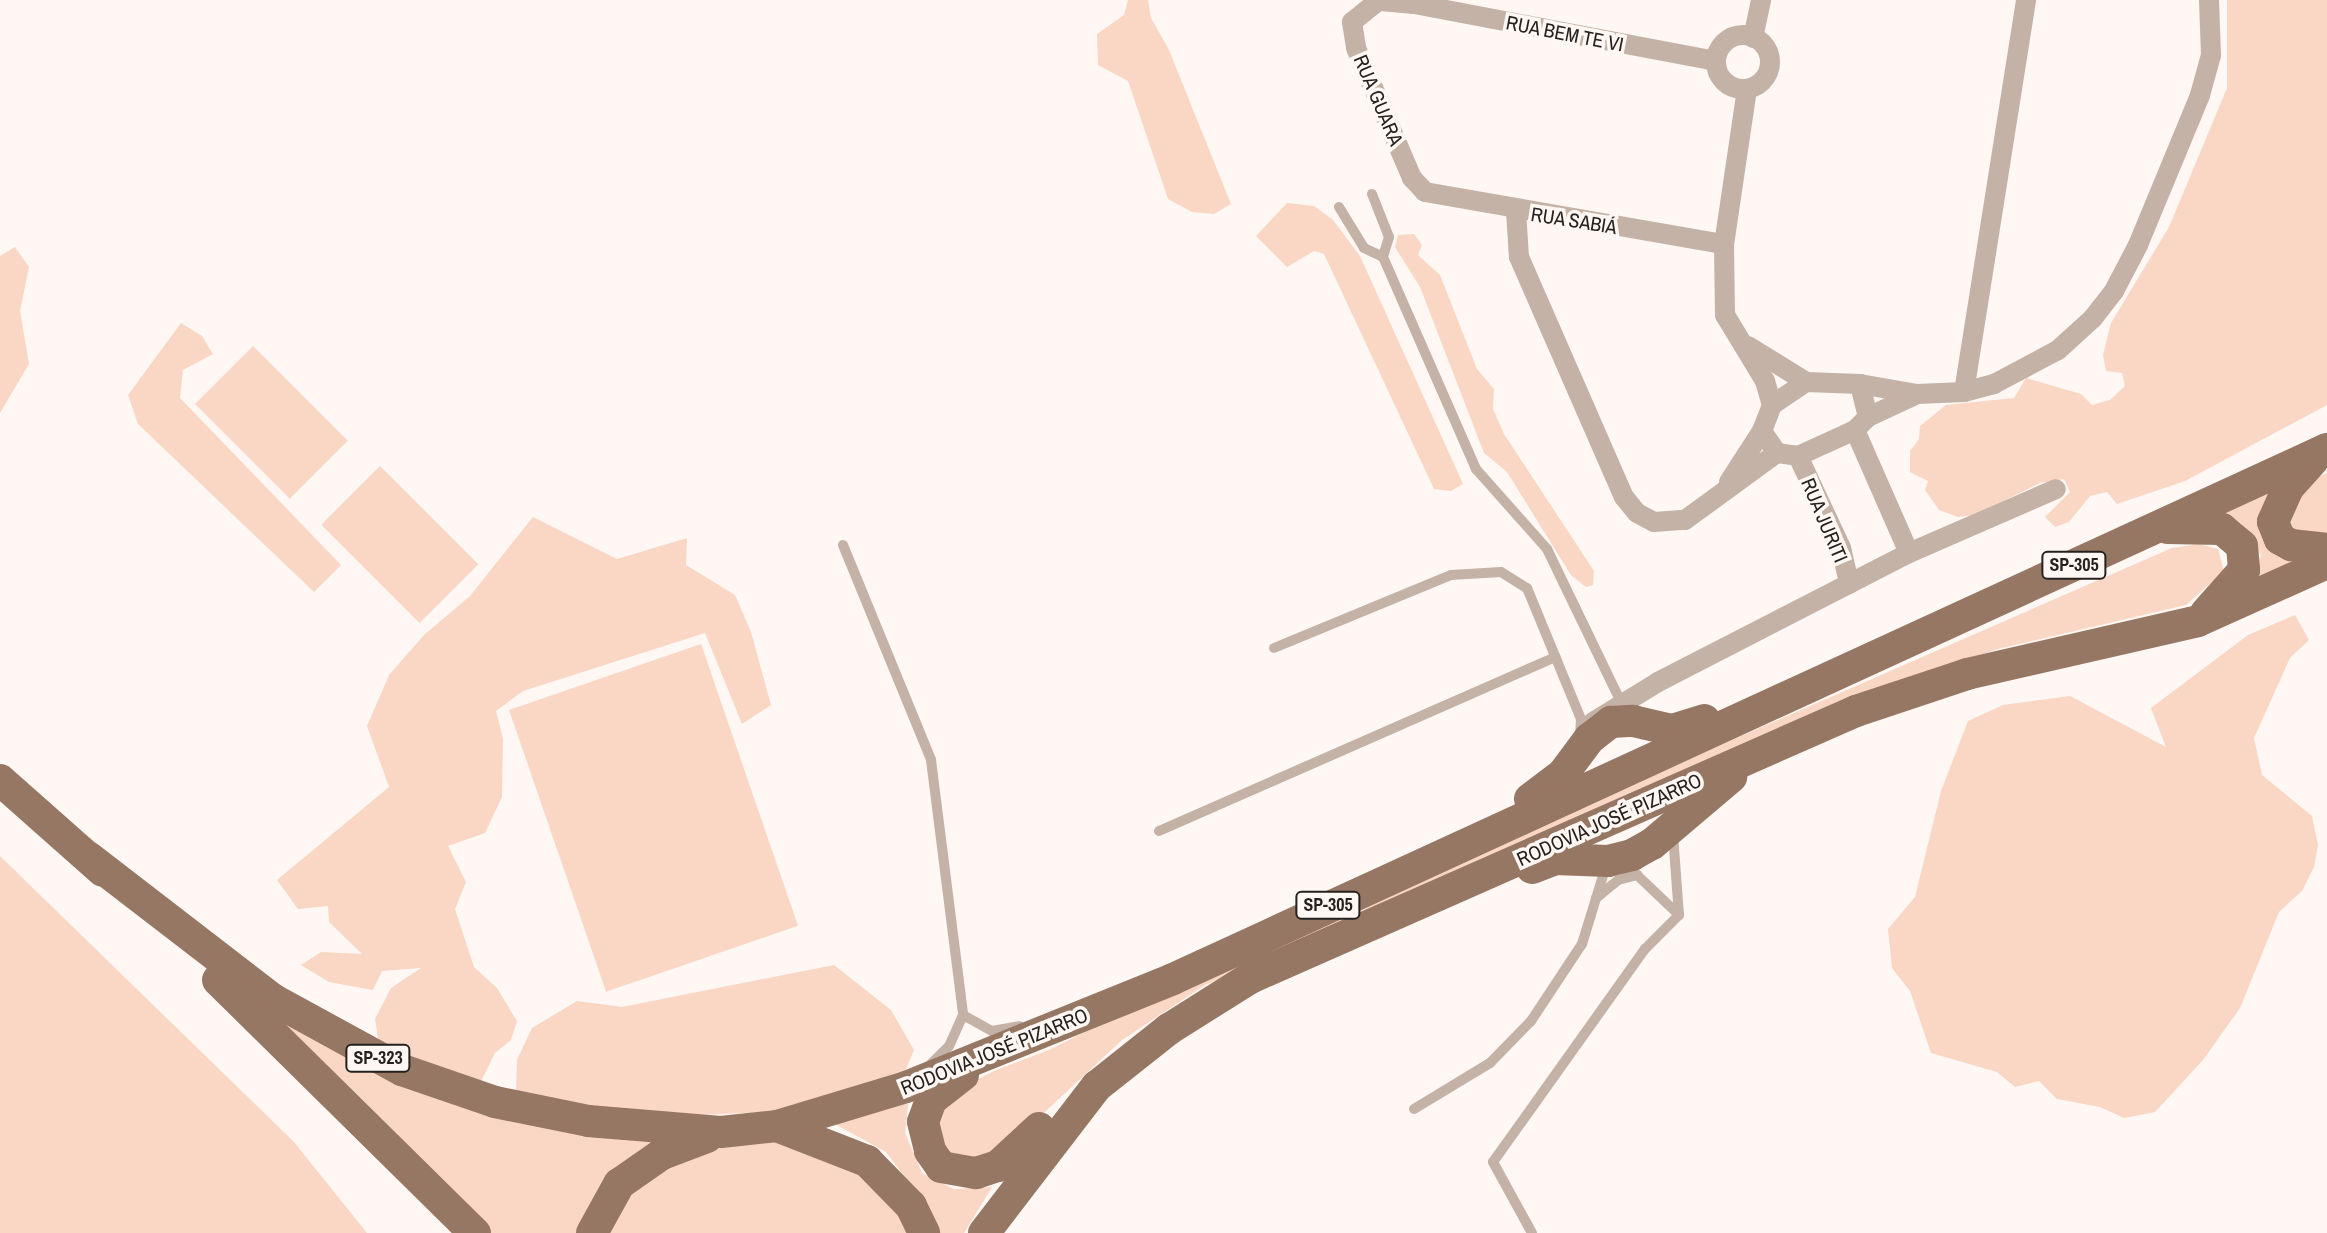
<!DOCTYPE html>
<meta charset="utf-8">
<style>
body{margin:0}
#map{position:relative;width:2327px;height:1233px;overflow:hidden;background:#fef7f3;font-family:"Archivo Narrow",sans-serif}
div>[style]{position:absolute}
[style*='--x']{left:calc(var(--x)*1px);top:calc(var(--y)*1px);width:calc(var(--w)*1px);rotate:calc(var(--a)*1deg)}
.green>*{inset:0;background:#f9d7c4;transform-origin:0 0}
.lane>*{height:10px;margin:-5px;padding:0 5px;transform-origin:5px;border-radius:5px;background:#c4b2a7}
.street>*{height:20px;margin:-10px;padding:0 10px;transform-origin:10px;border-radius:10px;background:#c4b2a7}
.street>.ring{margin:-10px;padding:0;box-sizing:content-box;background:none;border:20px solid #c4b2a7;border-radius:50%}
.primary>*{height:32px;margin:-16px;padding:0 16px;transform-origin:16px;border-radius:16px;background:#967764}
span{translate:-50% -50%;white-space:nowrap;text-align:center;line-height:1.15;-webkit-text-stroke:7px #fef7f3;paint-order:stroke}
.shield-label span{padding:2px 6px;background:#fef7f3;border:2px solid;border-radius:6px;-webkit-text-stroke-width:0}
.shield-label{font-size:18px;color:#25211e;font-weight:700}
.street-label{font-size:20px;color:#25211e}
</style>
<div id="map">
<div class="green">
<div style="clip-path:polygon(1128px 0,1148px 0,1151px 18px,1169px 50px,1231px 204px,1214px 214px,1192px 212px,1168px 199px,1128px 81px,1098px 65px,1097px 34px,1124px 15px)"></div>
<div style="clip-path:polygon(2227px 0,2327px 0,2327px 405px,2185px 481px,2117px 504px,2107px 492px,2090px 496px,2069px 522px,2055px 527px,2045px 517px,2070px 492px,2064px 479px,2040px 483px,1974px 515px,1958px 517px,1939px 510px,1925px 490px,1928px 481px,1910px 472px,1910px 451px,1919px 439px,1920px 426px,1946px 405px,2014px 398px,2026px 378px,2081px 394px,2092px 405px,2110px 400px,2125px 386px,2122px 373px,2106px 371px,2103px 355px,2111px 323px,2169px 227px,2227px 88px)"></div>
<div style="clip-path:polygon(1287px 203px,1314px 206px,1333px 220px,1360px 256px,1463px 484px,1451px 491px,1434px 489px,1324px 254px,1314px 251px,1287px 267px,1256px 236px)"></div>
<div style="clip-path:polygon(1414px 234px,1422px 245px,1418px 255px,1440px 275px,1477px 369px,1494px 389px,1493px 409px,1504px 434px,1594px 571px,1593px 585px,1586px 587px,1571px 575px,1507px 472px,1484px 453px,1420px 287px,1395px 247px,1398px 235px)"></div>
<div style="clip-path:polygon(15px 247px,29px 267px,20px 311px,29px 364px,0 413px,0 256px)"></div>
<div style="clip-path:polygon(181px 323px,202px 336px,213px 354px,183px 370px,180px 398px,341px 565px,314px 592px,138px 424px,128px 395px)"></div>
<div style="left:253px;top:346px;width:134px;height:82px;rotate:45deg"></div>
<div style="left:380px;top:466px;width:139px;height:83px;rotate:45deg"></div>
<div style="clip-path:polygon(2327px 473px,2327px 538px,2293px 530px,2289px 516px,2310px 481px)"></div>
<div style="clip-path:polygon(2283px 482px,2265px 508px,2301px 558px,2246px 594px,2261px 555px,2240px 522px,2213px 514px)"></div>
<div style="clip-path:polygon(533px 517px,617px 559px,687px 538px,686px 565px,735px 595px,751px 632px,771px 705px,742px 724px,705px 633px,523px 691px,496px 711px,503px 739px,502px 797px,485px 833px,448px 846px,466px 882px,455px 909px,474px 967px,497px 988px,517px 1021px,511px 1040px,495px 1053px,480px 1083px,380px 1051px,375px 1019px,391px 988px,421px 968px,382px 971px,373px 990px,329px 982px,301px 965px,321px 952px,362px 954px,329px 922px,328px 906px,298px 909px,277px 880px,389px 787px,367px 726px,389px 675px,424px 635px,470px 596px)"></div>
<div style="clip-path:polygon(2199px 544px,2218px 549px,2224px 571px,2186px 605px,1998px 649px,1894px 684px,1205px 985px,1122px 1040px,1006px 1148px,983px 1158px,950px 1157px,936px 1126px,945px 1106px,963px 1087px,994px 1071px,1049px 1050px,1235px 957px,2172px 548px)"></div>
<div style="clip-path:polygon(2295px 615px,2309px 640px,2290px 658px,2254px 738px,2262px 775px,2312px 816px,2318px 845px,2314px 867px,2302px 891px,2279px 912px,2240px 1008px,2203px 1060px,2155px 1112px,2124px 1118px,2100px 1107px,2057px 1099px,2039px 1081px,2015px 1087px,1997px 1072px,1931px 1053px,1910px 991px,1892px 968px,1888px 929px,1915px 897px,1941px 791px,1968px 721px,2003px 705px,2070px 696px,2166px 747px,2151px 708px,2248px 635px)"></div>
<div style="left:701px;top:644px;width:298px;height:203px;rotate:71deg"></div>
<div style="clip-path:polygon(0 856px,294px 1142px,367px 1233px,0 1233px)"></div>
<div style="clip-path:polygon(834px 965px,891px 1010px,914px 1050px,903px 1076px,771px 1112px,670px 1116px,572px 1105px,516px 1092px,517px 1060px,532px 1028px,577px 1001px,622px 1007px)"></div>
<div style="clip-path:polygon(272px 1016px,365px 1067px,681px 1140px,583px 1233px,490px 1233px)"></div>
<div style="clip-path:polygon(909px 1097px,905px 1133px,922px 1173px,954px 1189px,992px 1187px,964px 1233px,938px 1233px,930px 1210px,886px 1152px,833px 1123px)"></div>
<div style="clip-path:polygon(778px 1135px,878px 1181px,912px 1233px,600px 1233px,639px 1180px,720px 1141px)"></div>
</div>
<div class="lane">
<div style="--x:1372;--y:194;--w:46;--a:68.4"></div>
<div style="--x:1389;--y:237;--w:21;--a:107"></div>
<div style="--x:1339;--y:207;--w:48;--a:58.6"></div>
<div style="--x:1364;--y:248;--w:21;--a:25"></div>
<div style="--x:1383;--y:257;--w:232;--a:66.3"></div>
<div style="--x:1476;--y:469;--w:107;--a:48.4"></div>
<div style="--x:1547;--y:549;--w:170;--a:64.2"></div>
<div style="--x:843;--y:545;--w:232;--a:67.7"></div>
<div style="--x:931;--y:760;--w:257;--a:82.8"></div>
<div style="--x:963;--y:1015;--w:34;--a:114"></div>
<div style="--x:949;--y:1046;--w:27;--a:135"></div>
<div style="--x:1274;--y:648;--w:191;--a:-22.4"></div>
<div style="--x:1451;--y:575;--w:50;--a:-3.4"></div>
<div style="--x:1501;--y:572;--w:31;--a:32"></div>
<div style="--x:1527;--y:588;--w:142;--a:67.6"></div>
<div style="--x:1581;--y:719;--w:19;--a:93"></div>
<div style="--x:1159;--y:831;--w:433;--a:-23.7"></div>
<div style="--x:1673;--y:834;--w:81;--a:85.8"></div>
<div style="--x:1621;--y:867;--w:18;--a:27"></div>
<div style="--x:1637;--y:875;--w:58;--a:43.6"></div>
<div style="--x:1596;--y:898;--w:28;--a:-39"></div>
<div style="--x:1618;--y:880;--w:20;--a:-15"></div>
<div style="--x:963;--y:1015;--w:33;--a:29"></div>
<div style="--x:992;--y:1031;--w:28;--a:-10"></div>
<div style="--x:1414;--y:1109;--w:89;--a:-31.2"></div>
<div style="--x:1490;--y:1063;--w:59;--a:-45.7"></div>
<div style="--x:1531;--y:1021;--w:92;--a:-56.5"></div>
<div style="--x:1582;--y:944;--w:82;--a:-72.9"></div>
<div style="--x:1532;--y:1233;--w:81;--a:-118.8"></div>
<div style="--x:1493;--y:1162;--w:262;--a:-54.5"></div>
<div style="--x:1645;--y:949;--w:48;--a:-45"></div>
</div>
<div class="street">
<div class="ring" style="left:1716px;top:35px;width:34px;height:34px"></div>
<div style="--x:1753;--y:38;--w:39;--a:-78"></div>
<div style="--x:1716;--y:61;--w:307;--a:-169.3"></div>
<div style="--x:1414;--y:4;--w:36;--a:-175"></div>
<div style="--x:1378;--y:1;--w:33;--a:141"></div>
<div style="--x:1352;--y:22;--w:26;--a:81"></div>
<div style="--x:1356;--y:48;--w:142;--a:66.7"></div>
<div style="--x:1412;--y:178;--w:19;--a:47"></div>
<div style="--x:1425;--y:192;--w:303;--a:9.9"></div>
<div style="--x:1747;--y:89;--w:157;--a:98.4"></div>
<div style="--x:1724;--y:244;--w:71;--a:89.2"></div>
<div style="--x:1725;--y:315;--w:77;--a:58.8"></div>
<div style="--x:1765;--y:381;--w:25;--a:74"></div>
<div style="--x:1772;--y:405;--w:28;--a:111"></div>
<div style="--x:1762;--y:431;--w:27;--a:56"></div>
<div style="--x:1777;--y:453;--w:21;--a:8"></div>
<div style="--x:1798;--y:456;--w:63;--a:-24.5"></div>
<div style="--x:1855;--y:430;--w:18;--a:-45"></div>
<div style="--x:1868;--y:417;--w:34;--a:-104"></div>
<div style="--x:1860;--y:384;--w:54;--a:-177.9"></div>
<div style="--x:1806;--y:382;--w:41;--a:145.9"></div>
<div style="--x:1516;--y:211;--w:46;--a:86.3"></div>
<div style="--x:1519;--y:257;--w:262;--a:66.4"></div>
<div style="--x:1624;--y:497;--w:21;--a:51"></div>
<div style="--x:1637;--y:513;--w:19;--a:28"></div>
<div style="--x:1654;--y:522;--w:31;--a:-4"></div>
<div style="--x:1685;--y:520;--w:114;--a:-36.1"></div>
<div style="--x:1748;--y:346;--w:68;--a:31.8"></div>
<div style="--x:1860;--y:384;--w:58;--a:10"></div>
<div style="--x:1917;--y:394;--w:47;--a:-2.4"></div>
<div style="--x:1964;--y:392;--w:31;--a:-15"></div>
<div style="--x:1994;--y:384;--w:72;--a:-28"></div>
<div style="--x:2058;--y:350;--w:47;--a:-42.4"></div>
<div style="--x:2093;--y:318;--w:34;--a:-52"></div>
<div style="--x:2114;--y:291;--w:52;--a:-62.4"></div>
<div style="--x:2138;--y:245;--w:162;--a:-67.5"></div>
<div style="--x:2200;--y:95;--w:41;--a:-74.6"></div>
<div style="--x:2211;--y:55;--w:55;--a:-92.1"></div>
<div style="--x:1964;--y:392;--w:397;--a:-81"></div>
<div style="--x:1868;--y:417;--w:54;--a:-25.1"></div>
<div style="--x:1855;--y:430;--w:134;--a:66.3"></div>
<div style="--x:1798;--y:456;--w:102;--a:64.9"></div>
<div style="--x:1841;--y:548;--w:37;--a:77"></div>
<div style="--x:1729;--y:482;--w:61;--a:-57.1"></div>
<div style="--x:1593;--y:722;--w:76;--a:-31.6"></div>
<div style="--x:1658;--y:682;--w:282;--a:-27.2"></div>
<div style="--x:1909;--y:553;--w:160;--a:-23.5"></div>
</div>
<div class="primary">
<div style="--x:2313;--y:460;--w:38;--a:132"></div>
<div style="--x:2288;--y:488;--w:37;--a:114"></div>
<div style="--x:2273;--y:522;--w:18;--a:68"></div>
<div style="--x:2280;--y:539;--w:13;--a:29"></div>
<div style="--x:2291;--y:545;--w:36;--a:6"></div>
<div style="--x:2167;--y:528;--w:55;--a:1"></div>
<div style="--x:2222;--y:529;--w:26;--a:40"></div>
<div style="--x:2242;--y:546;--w:24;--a:85"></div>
<div style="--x:2244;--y:570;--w:57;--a:131.5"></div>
<div style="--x:0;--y:780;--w:137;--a:41.5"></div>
<div style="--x:1530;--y:799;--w:41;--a:-37.1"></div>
<div style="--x:1563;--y:774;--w:44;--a:-53.4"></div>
<div style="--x:1589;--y:739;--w:28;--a:-38"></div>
<div style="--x:1611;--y:722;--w:22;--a:-3"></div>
<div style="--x:1633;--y:721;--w:40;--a:13"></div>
<div style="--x:1672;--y:730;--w:34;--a:-17"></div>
<div style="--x:88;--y:857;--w:235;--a:37.6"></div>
<div style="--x:274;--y:1000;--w:146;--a:28.7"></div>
<div style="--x:402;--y:1070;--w:98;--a:19"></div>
<div style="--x:495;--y:1102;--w:95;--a:11.5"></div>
<div style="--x:588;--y:1121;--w:133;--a:4.7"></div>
<div style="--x:721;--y:1132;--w:56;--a:-6.1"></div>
<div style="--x:777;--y:1126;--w:97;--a:21.3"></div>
<div style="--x:867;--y:1161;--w:63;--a:45.6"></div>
<div style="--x:911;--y:1206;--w:30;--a:64"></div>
<div style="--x:1532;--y:868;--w:25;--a:-21"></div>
<div style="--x:1555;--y:859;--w:53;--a:2.2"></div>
<div style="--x:1608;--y:861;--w:25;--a:-14"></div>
<div style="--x:1632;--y:855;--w:23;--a:-29"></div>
<div style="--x:1652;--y:844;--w:104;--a:-40.3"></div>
<div style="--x:218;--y:980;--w:361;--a:44.6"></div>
<div style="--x:963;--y:1075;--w:41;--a:142"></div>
<div style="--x:931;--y:1100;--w:23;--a:110"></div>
<div style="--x:923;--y:1122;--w:30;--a:76"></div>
<div style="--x:930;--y:1151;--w:19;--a:55"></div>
<div style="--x:941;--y:1167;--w:36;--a:10"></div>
<div style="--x:976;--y:1173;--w:23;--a:-18"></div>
<div style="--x:998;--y:1166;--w:56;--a:-42.8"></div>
<div style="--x:777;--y:1126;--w:135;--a:-16.8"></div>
<div style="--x:906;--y:1087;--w:288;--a:-22"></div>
<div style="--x:1173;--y:979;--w:1270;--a:-24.67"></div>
<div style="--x:592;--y:1233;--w:56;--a:-61.1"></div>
<div style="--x:619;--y:1184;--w:52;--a:-34.9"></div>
<div style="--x:662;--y:1154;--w:48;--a:-20.7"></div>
<div style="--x:984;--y:1233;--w:185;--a:-52.5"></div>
<div style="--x:1097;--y:1086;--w:92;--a:-38.4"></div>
<div style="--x:1169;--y:1029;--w:96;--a:-32.2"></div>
<div style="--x:1250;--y:978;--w:662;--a:-23.78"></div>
<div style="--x:1856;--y:711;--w:117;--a:-18.4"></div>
<div style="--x:1967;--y:674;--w:237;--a:-12.9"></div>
<div style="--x:2198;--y:621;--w:141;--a:-24.2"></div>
</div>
<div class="shield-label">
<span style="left:2074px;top:565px">SP-305</span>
<span style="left:1328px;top:905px">SP-305</span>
<span style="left:378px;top:1058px">SP-323</span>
</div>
<div class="street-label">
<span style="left:1565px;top:33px;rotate:11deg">RUA BEM TE VI</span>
<span style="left:1379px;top:100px;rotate:67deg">RUA GUARA</span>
<span style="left:1574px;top:220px;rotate:9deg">RUA SABIÁ</span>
<span style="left:1825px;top:520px;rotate:67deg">RUA JURITI</span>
<span style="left:1609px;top:819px;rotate:-24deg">RODOVIA JOSÉ PIZARRO</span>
<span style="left:994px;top:1051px;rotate:-22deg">RODOVIA JOSÉ PIZARRO</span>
</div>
</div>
